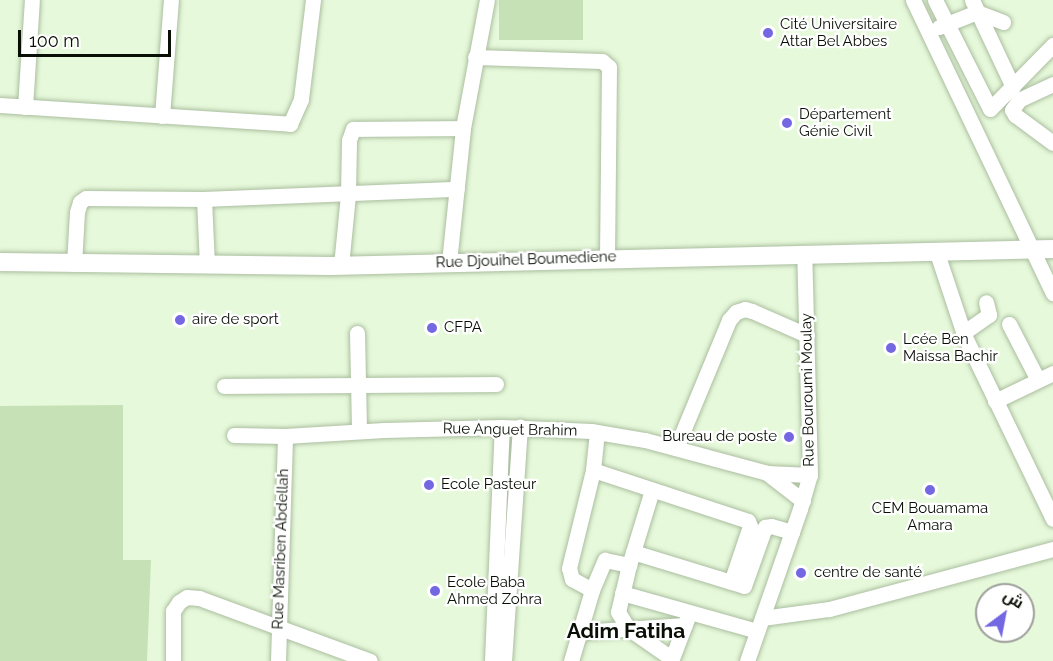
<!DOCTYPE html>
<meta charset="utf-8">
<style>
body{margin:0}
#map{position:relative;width:1053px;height:661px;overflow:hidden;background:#e6f9da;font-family:Raleway,Cairo,sans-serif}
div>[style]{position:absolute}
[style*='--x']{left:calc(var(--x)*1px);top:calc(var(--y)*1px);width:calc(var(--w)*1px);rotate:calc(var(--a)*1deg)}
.green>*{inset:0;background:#c6e1b5;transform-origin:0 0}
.roads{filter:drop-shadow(0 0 2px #abbea0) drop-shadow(0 0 2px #abbea0)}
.minor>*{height:15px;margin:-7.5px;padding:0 7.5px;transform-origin:7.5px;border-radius:7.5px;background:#fff}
.major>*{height:18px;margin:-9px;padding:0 9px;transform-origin:9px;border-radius:9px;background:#fff}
.dots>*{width:16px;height:16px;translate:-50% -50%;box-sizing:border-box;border:3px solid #fff;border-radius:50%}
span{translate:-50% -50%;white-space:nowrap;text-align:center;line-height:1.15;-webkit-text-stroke:4.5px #fff;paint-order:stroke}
.poi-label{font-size:15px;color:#090f05}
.left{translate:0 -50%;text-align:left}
.right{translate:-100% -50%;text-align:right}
.street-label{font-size:15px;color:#090f05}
.district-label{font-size:21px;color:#090f05;font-weight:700}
.north{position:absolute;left:975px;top:583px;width:60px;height:60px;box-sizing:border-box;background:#fff;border:2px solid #9d9f9b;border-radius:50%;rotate:32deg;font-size:16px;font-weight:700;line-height:24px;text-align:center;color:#090f05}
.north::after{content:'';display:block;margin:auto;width:21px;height:27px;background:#7367e2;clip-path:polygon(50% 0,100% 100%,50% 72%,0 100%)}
.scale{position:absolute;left:18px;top:30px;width:153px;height:27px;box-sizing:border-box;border:3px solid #090f05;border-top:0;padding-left:8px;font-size:18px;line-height:21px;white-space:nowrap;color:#090f05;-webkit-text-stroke:4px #fff;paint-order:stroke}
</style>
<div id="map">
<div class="green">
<div style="left:499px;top:0;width:84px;height:40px"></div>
<div style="clip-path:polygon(123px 405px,123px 560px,151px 560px,147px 661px,0 661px,0 406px)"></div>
</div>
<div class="roads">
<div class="minor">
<div style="--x:913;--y:0;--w:325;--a:64.5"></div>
<div style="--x:935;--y:0;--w:122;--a:63.2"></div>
<div style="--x:990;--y:109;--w:90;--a:-45.5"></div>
<div style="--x:972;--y:0;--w:96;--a:64.8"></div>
<div style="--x:939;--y:27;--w:41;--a:-21.5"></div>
<div style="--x:977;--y:12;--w:28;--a:21"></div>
<div style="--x:475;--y:57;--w:127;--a:1.8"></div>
<div style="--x:602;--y:61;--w:9;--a:41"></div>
<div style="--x:609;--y:67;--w:191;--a:90.6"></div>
<div style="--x:1053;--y:84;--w:38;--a:155"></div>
<div style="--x:1019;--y:100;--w:12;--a:125"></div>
<div style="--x:1012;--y:110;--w:6;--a:59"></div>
<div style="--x:1015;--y:115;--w:47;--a:36.4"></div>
<div style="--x:0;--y:105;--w:291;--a:3.7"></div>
<div style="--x:290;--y:124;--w:27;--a:-66"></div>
<div style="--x:301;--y:99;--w:100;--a:-83.1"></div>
<div style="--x:25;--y:107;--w:107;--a:-86.3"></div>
<div style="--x:162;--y:116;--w:116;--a:-85.6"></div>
<div style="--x:936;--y:250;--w:92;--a:71.6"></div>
<div style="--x:965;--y:337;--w:202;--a:64.2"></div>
<div style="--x:449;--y:262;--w:135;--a:-84"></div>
<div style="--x:463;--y:128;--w:130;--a:-79.4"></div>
<div style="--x:74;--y:264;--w:52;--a:-86.7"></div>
<div style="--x:77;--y:212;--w:10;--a:-73"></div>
<div style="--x:80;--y:202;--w:7;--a:-34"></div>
<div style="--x:86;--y:198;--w:118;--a:0.5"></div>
<div style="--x:207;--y:265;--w:66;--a:-92.6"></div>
<div style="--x:204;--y:199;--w:253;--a:-2.3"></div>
<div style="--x:341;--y:266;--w:72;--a:-84.4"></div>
<div style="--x:348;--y:194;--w:54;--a:-88.9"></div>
<div style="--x:349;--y:140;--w:12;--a:-70"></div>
<div style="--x:353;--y:129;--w:110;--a:-0.5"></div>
<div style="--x:1009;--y:324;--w:63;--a:62.6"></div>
<div style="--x:357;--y:333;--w:98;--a:88.8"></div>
<div style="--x:963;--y:333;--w:32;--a:-35"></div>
<div style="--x:989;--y:315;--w:13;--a:-103"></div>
<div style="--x:224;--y:386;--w:272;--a:-0.4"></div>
<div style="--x:995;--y:401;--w:64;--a:-25.8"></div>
<div style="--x:234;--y:435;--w:51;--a:1.1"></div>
<div style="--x:285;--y:436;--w:99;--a:-3.5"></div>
<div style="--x:384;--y:430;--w:118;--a:-1.5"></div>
<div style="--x:502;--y:427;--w:89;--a:2.6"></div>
<div style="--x:591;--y:431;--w:55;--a:9.5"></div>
<div style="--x:645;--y:440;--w:126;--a:15.1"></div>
<div style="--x:676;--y:448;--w:139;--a:-67.5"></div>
<div style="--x:729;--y:320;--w:11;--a:-49"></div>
<div style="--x:736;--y:312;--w:9;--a:-18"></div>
<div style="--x:745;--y:309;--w:7;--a:16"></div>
<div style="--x:752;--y:311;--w:60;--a:23.6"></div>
<div style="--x:593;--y:470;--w:163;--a:18.2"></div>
<div style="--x:748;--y:521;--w:5;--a:68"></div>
<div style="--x:750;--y:526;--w:59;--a:108.7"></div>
<div style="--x:652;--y:490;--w:78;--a:107"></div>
<div style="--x:629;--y:565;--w:48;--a:103.2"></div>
<div style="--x:618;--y:612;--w:19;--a:58"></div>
<div style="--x:628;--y:628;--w:52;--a:34.9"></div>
<div style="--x:803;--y:501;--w:46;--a:-142.1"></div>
<div style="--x:767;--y:473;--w:43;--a:2.7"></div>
<div style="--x:633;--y:552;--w:116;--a:17"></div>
<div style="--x:744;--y:586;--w:63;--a:-70.4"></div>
<div style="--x:765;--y:527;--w:6;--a:-9"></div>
<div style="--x:771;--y:526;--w:22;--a:16"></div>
<div style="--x:592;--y:590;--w:33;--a:-67"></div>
<div style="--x:605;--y:560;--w:25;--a:12"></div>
<div style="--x:622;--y:593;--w:140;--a:15.7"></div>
<div style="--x:762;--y:618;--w:68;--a:-7.7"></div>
<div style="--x:829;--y:609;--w:232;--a:-15"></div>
<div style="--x:580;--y:632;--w:105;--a:-3.8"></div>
<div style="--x:173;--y:661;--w:50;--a:-90"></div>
<div style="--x:173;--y:611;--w:11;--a:-56"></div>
<div style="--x:179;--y:602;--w:9;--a:-32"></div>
<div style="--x:187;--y:597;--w:12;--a:5"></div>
<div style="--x:199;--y:598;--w:182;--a:20.2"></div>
<div style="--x:278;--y:661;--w:225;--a:-88.2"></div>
<div style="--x:492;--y:661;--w:234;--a:-87.6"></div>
<div style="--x:504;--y:661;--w:235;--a:-86.1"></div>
<div style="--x:571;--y:661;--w:74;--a:-73.5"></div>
<div style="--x:592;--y:590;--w:23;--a:-151"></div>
<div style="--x:572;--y:579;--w:11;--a:-105"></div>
<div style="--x:569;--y:568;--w:101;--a:-76.2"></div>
<div style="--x:593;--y:470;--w:38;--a:-84"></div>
<div style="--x:671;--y:661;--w:45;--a:-69.1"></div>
<div style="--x:747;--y:661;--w:161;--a:-70.8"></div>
<div style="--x:800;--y:509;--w:35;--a:-74"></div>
<div style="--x:810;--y:475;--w:222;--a:-91.5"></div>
</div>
<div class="major">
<div style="--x:0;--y:262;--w:331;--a:0.7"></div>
<div style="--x:331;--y:266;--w:722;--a:-1.35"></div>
</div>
</div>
<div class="dots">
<div style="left:768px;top:33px;background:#7367e2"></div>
<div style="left:787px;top:123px;background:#7367e2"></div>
<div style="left:180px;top:320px;background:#7367e2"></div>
<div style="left:432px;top:328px;background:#7367e2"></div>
<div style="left:891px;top:348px;background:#7367e2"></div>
<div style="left:789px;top:437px;background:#7367e2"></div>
<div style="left:429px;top:485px;background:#7367e2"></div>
<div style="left:930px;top:490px;background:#7367e2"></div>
<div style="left:801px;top:573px;background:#7367e2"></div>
<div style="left:435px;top:591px;background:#7367e2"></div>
</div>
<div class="poi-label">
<span class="left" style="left:780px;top:33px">Cité Universitaire<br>Attar Bel Abbes</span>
<span class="left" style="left:799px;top:123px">Département<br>Génie Civil</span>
<span class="left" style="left:192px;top:320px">aire de sport</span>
<span class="left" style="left:444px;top:328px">CFPA</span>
<span class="left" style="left:903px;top:348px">Lcée Ben<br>Maissa Bachir</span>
<span class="right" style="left:777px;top:437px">Bureau de poste</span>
<span class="left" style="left:441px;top:485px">Ecole Pasteur</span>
<span style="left:930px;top:517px">CEM Bouamama<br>Amara</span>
<span class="left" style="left:814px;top:573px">centre de santé</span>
<span class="left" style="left:447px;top:591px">Ecole Baba<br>Ahmed Zohra</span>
</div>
<div class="street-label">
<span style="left:526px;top:260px;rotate:-2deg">Rue Djouihel Boumediene</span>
<span style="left:808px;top:390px;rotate:-91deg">Rue Bouroumi Moulay</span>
<span style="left:510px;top:430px;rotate:1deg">Rue Anguet Brahim</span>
<span style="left:281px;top:549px;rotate:-88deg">Rue Masriben Abdellah</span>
</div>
<div class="district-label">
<span style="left:626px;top:631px">Adim Fatiha</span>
</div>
<div class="north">ش</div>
<div class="scale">100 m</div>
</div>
